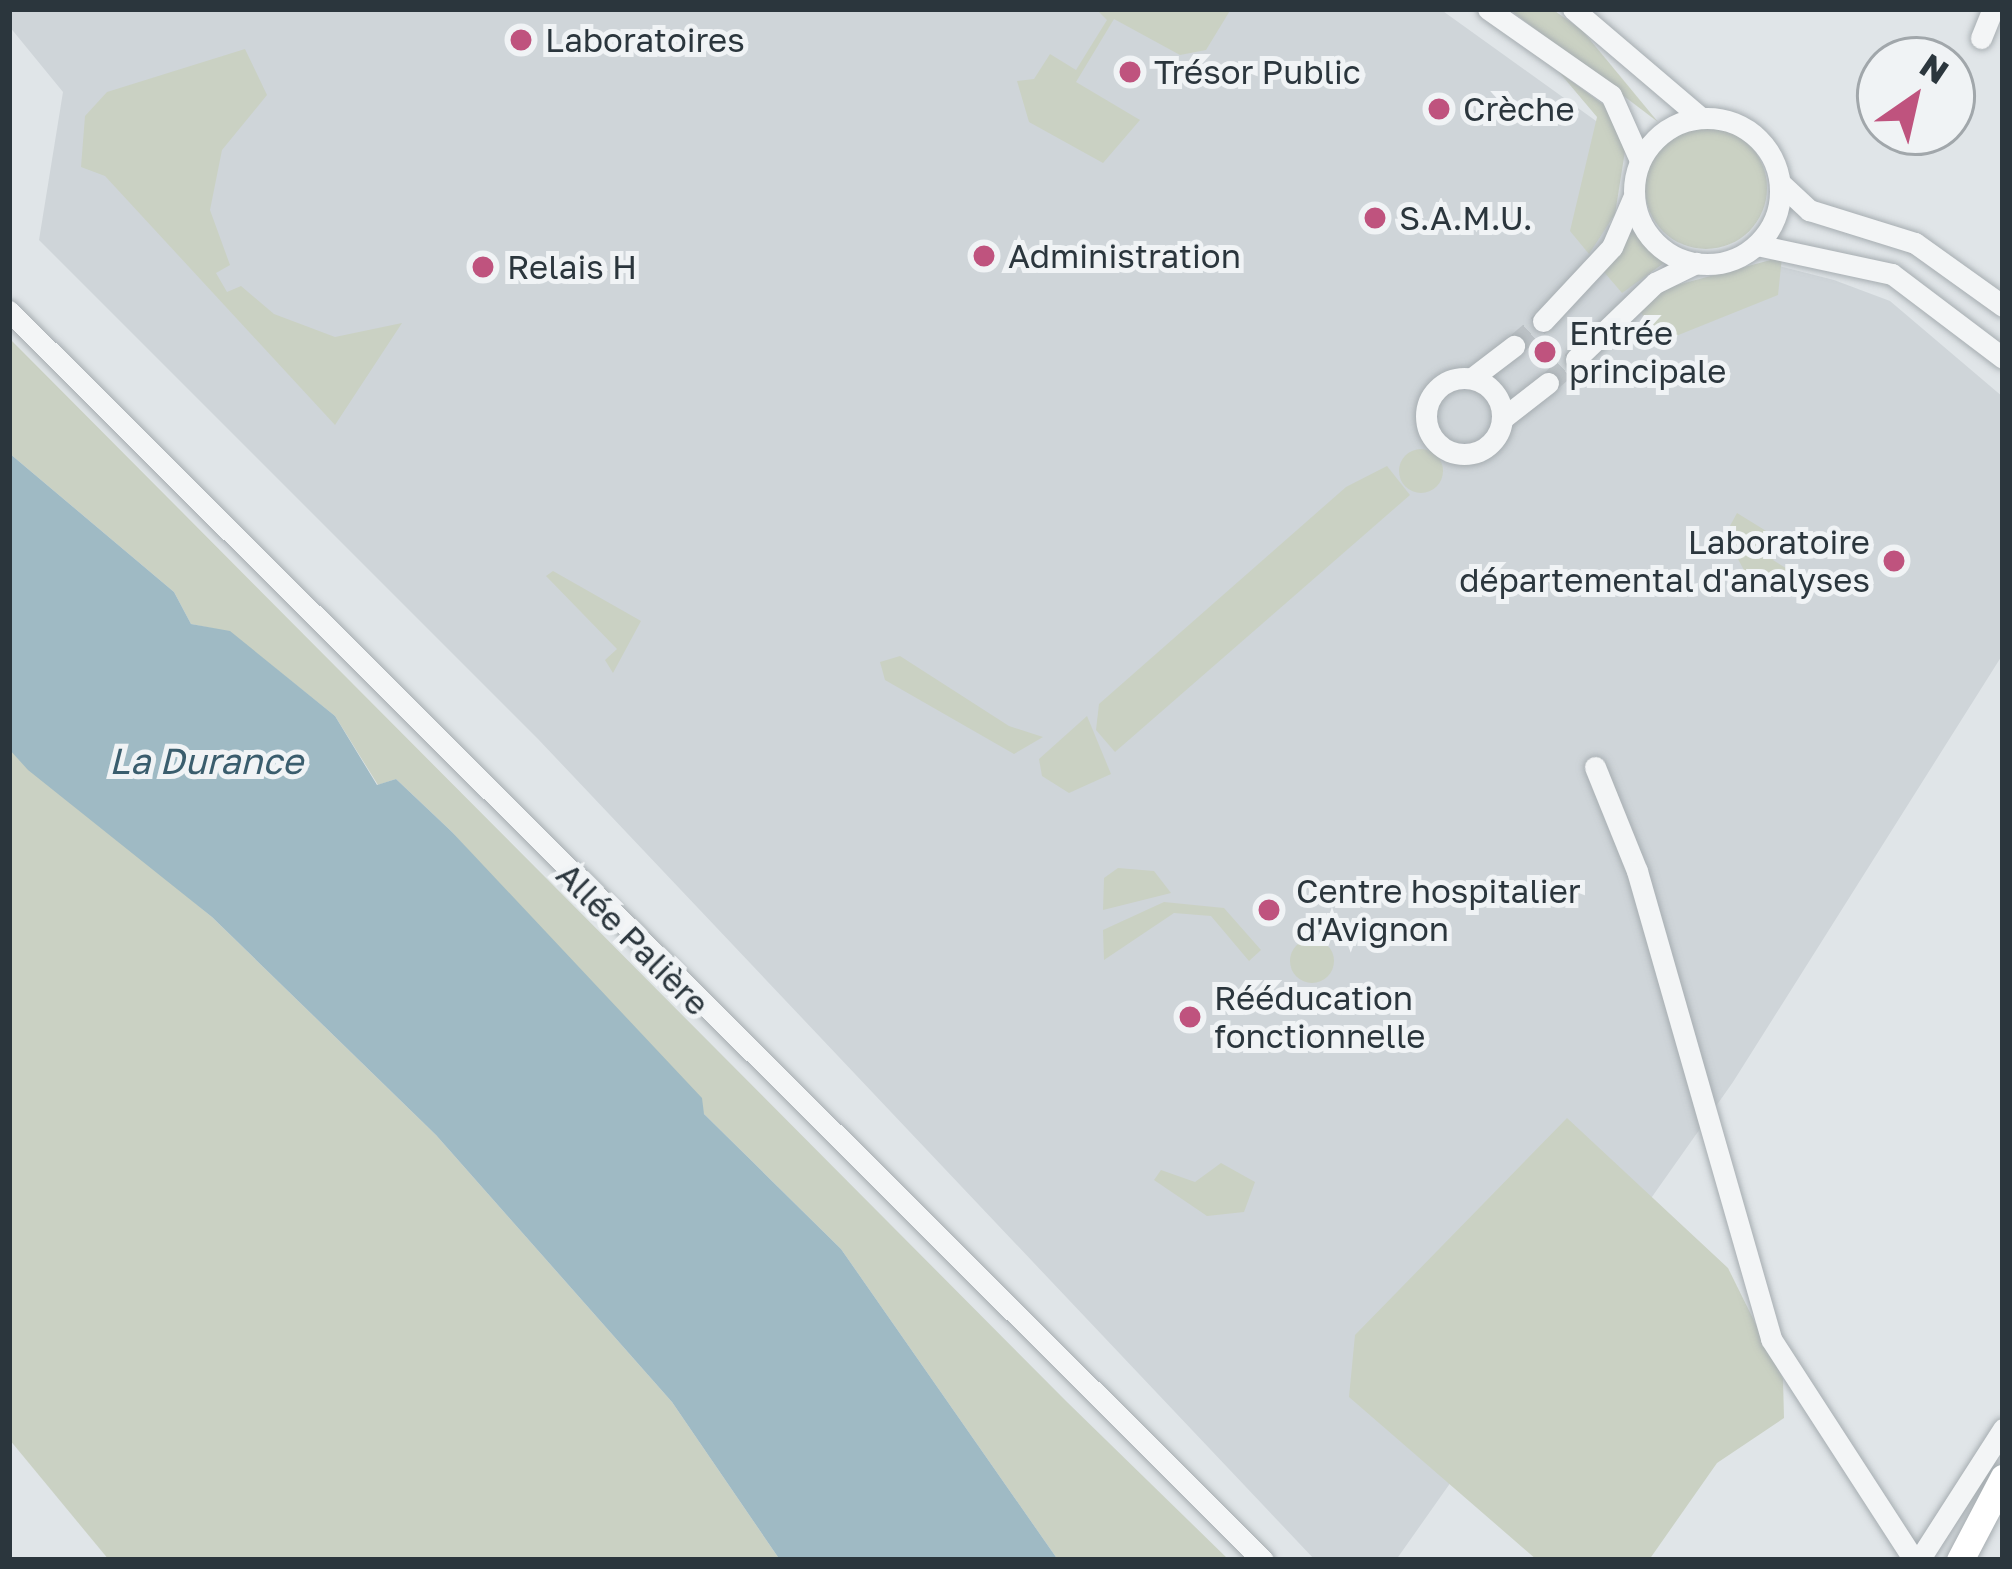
<!DOCTYPE html>
<meta charset="utf-8">
<style>
body{margin:0}
#map{position:relative;width:2012px;height:1569px;overflow:hidden;background:#e0e5e8;font-family:"Golos Text",sans-serif}
div>[style]{position:absolute}
[style*='--x']{left:calc(var(--x)*1px);top:calc(var(--y)*1px);width:calc(var(--w)*1px);rotate:calc(var(--a)*1deg)}
.built>*{inset:0;background:#cfd5d9}
.green>*{inset:0;background:#cad1c3}
.round{border-radius:50%}
.water>*{inset:0;background:#9fbac4}
.stream>*{height:6px;margin:-3px;padding:0 3px;transform-origin:3px;border-radius:3px;background:#9fbac4}
.minor-tunnel>*{height:21px;margin-top:-10.5px;transform-origin:0;background:repeating-linear-gradient(90deg,#bcc2c6 0 21px,transparent 0 31px)}
.roads{filter:drop-shadow(0 0 3px #a6adb1) drop-shadow(0 0 3px #a6adb1)}
.minor>*{height:21px;margin:-10.5px;padding:0 10.5px;transform-origin:10.5px;border-radius:10.5px;background:#f3f5f6}
.minor>.ring{margin:-10.5px;padding:0;box-sizing:content-box;background:none;border:21px solid #f3f5f6;border-radius:50%}
.major>*{height:27px;margin:-13.5px;padding:0 13.5px;transform-origin:13.5px;border-radius:13.5px;background:#fff}
.dots>*{width:33px;height:33px;translate:-50% -50%;box-sizing:border-box;border:6px solid #f0f3f5;border-radius:50%}
span{translate:-50% -50%;white-space:nowrap;text-align:center;line-height:1.15;-webkit-text-stroke:10px #f0f3f5;paint-order:stroke}
.poi-label{font-size:33px;color:#2b363d}
.left{translate:0 -50%;text-align:left}
.right{translate:-100% -50%;text-align:right}
.street-label{font-size:33px;color:#2b363d}
.water-label{font-size:36px;color:#3a5d6d;font-style:italic}
.frame{position:absolute;inset:0;border:12px solid #2b363d;pointer-events:none}
.north{position:absolute;left:1856px;top:36px;width:120px;height:120px;box-sizing:border-box;background:#f0f3f5;border:3px solid #a1a7ab;border-radius:50%;rotate:34deg;font-size:33px;font-weight:700;line-height:48px;text-align:center;color:#2b363d}
.north::after{content:'';display:block;margin:auto;width:42px;height:54px;background:#bf537e;clip-path:polygon(50% 0,100% 100%,50% 72%,0 100%)}
</style>
<div id="map">
<div class="built">
<div style="clip-path:polygon(9px 9px,1440px 9px,1603px 126px,1608px 223px,1641px 270px,1697px 292px,1775px 265px,1834px 280px,1890px 301px,2003px 397px,2003px 654px,1733px 1082px,1396px 1560px,1315px 1560px,538px 739px,39px 240px,63px 92px,9px 26px)"></div>
</div>
<div class="green">
<div style="clip-path:polygon(1096px 9px,1231px 9px,1206px 50px,1180px 55px,1114px 19px,1076px 82px,1140px 120px,1103px 163px,1029px 122px,1017px 81px,1034px 79px,1050px 54px,1076px 70px,1107px 20px)"></div>
<div style="clip-path:polygon(1509px 9px,1552px 9px,1582px 30px,1658px 122px)"></div>
<div style="clip-path:polygon(245px 49px,267px 95px,222px 150px,210px 210px,230px 265px,216px 273px,227px 292px,241px 286px,274px 314px,335px 337px,402px 323px,335px 425px,105px 176px,81px 167px,85px 116px,107px 92px)"></div>
<div style="clip-path:polygon(1559px 72px,1612px 111px,1625px 151px,1615px 214px,1589px 254px,1570px 231px,1597px 117px)"></div>
<div class="round" style="left:1645px;top:127px;width:122px;height:122px"></div>
<div style="clip-path:polygon(1632px 230px,1664px 263px,1622px 293px,1604px 272px)"></div>
<div style="clip-path:polygon(1782px 257px,1778px 295px,1666px 340px,1640px 312px,1662px 289px)"></div>
<div style="clip-path:polygon(9px 338px,1066px 1401px,1229px 1560px,1058px 1560px,841px 1249px,704px 1114px,452px 832px,396px 779px,378px 785px,335px 716px,230px 632px,191px 624px,174px 592px,9px 453px)"></div>
<div class="round" style="left:1399px;top:449px;width:44px;height:44px"></div>
<div style="clip-path:polygon(1387px 466px,1410px 495px,1115px 752px,1096px 730px,1099px 704px,1346px 487px)"></div>
<div style="clip-path:polygon(1737px 513px,1784px 542px,1773px 560px,1789px 570px,1777px 591px,1745px 572px,1725px 535px)"></div>
<div style="clip-path:polygon(553px 571px,641px 621px,613px 673px,605px 660px,617px 649px,546px 576px)"></div>
<div style="clip-path:polygon(900px 656px,1009px 726px,1043px 737px,1014px 754px,885px 680px,880px 662px)"></div>
<div style="clip-path:polygon(1087px 716px,1111px 774px,1069px 793px,1042px 776px,1039px 759px)"></div>
<div style="clip-path:polygon(9px 749px,212px 917px,436px 1135px,672px 1402px,780px 1560px,109px 1560px,9px 1439px)"></div>
<div style="clip-path:polygon(1118px 868px,1154px 871px,1171px 893px,1103px 910px,1104px 878px)"></div>
<div style="clip-path:polygon(1164px 902px,1224px 908px,1261px 950px,1249px 961px,1211px 916px,1174px 913px,1104px 960px,1103px 930px)"></div>
<div class="round" style="left:1290px;top:939px;width:44px;height:44px"></div>
<div style="clip-path:polygon(1567px 1118px,1728px 1268px,1783px 1379px,1784px 1418px,1717px 1463px,1649px 1560px,1537px 1560px,1349px 1397px,1355px 1335px)"></div>
<div style="clip-path:polygon(1221px 1163px,1255px 1182px,1244px 1212px,1207px 1216px,1154px 1180px,1161px 1170px,1195px 1182px)"></div>
</div>
<div class="water">
<div style="clip-path:polygon(9px 453px,174px 592px,191px 624px,230px 631px,335px 716px,377px 785px,396px 779px,452px 832px,702px 1098px,704px 1114px,841px 1249px,1058px 1560px,780px 1560px,672px 1402px,436px 1135px,212px 917px,28px 770px,9px 749px)"></div>
</div>
<div class="stream">
<div style="--x:2002;--y:1560;--w:1;--a:-45"></div>
</div>
<div class="minor-tunnel">
<div style="--x:1514;--y:346;--w:38;--a:-41"></div>
<div style="--x:1548;--y:383;--w:37;--a:-41"></div>
</div>
<div class="roads">
<div class="minor">
<div style="--x:1488;--y:9;--w:150;--a:35"></div>
<div style="--x:1611;--y:95;--w:71;--a:66"></div>
<div style="--x:1573;--y:9;--w:167;--a:40.4"></div>
<div style="--x:1981;--y:38;--w:31;--a:-68"></div>
<div class="ring" style="left:1634px;top:118px;width:125px;height:125px"></div>
<div style="--x:1780;--y:183;--w:40;--a:43"></div>
<div style="--x:1809;--y:210;--w:111;--a:17.3"></div>
<div style="--x:1915;--y:243;--w:108;--a:35.6"></div>
<div style="--x:1757;--y:245;--w:138;--a:12.1"></div>
<div style="--x:1892;--y:274;--w:139;--a:37.1"></div>
<div style="--x:9;--y:311;--w:1770;--a:44.89"></div>
<div style="--x:1543;--y:321;--w:101;--a:-47"></div>
<div style="--x:1612;--y:247;--w:53;--a:-66.8"></div>
<div style="--x:1576;--y:359;--w:110;--a:-43.9"></div>
<div style="--x:1655;--y:283;--w:46;--a:-26"></div>
<div class="ring" style="left:1426px;top:378px;width:55px;height:55px"></div>
<div style="--x:1472;--y:378;--w:53;--a:-37.3"></div>
<div style="--x:1503;--y:418;--w:57;--a:-37.9"></div>
<div style="--x:1595;--y:767;--w:112;--a:68"></div>
<div style="--x:1637;--y:871;--w:487;--a:74"></div>
<div style="--x:1771;--y:1339;--w:263;--a:57.1"></div>
<div style="--x:1919;--y:1560;--w:156;--a:-57.3"></div>
</div>
<div class="major">
<div style="--x:1960;--y:1560;--w:93;--a:-62.3"></div>
</div>
</div>
<div class="dots">
<div style="left:521px;top:40px;background:#bf537e"></div>
<div style="left:1130px;top:72px;background:#bf537e"></div>
<div style="left:1439px;top:109px;background:#bf537e"></div>
<div style="left:1375px;top:218px;background:#bf537e"></div>
<div style="left:984px;top:256px;background:#bf537e"></div>
<div style="left:483px;top:267px;background:#bf537e"></div>
<div style="left:1545px;top:352px;background:#bf537e"></div>
<div style="left:1894px;top:561px;background:#bf537e"></div>
<div style="left:1269px;top:910px;background:#bf537e"></div>
<div style="left:1190px;top:1017px;background:#bf537e"></div>
</div>
<div class="poi-label">
<span class="left" style="left:545px;top:40px">Laboratoires</span>
<span class="left" style="left:1154px;top:72px">Trésor Public</span>
<span class="left" style="left:1463px;top:109px">Crèche</span>
<span class="left" style="left:1399px;top:218px">S.A.M.U.</span>
<span class="left" style="left:1008px;top:256px">Administration</span>
<span class="left" style="left:507px;top:267px">Relais H</span>
<span class="left" style="left:1569px;top:352px">Entrée<br>principale</span>
<span class="right" style="left:1870px;top:561px">Laboratoire<br>départemental d'analyses</span>
<span class="left" style="left:1296px;top:910px">Centre hospitalier<br>d'Avignon</span>
<span class="left" style="left:1214px;top:1017px">Rééducation<br>fonctionnelle</span>
</div>
<div class="street-label">
<span style="left:633px;top:939px;rotate:45deg">Allée Palière</span>
</div>
<div class="water-label">
<span style="left:206px;top:761px">La Durance</span>
</div>
<div class="frame"></div>
<div class="north">N</div>
</div>
